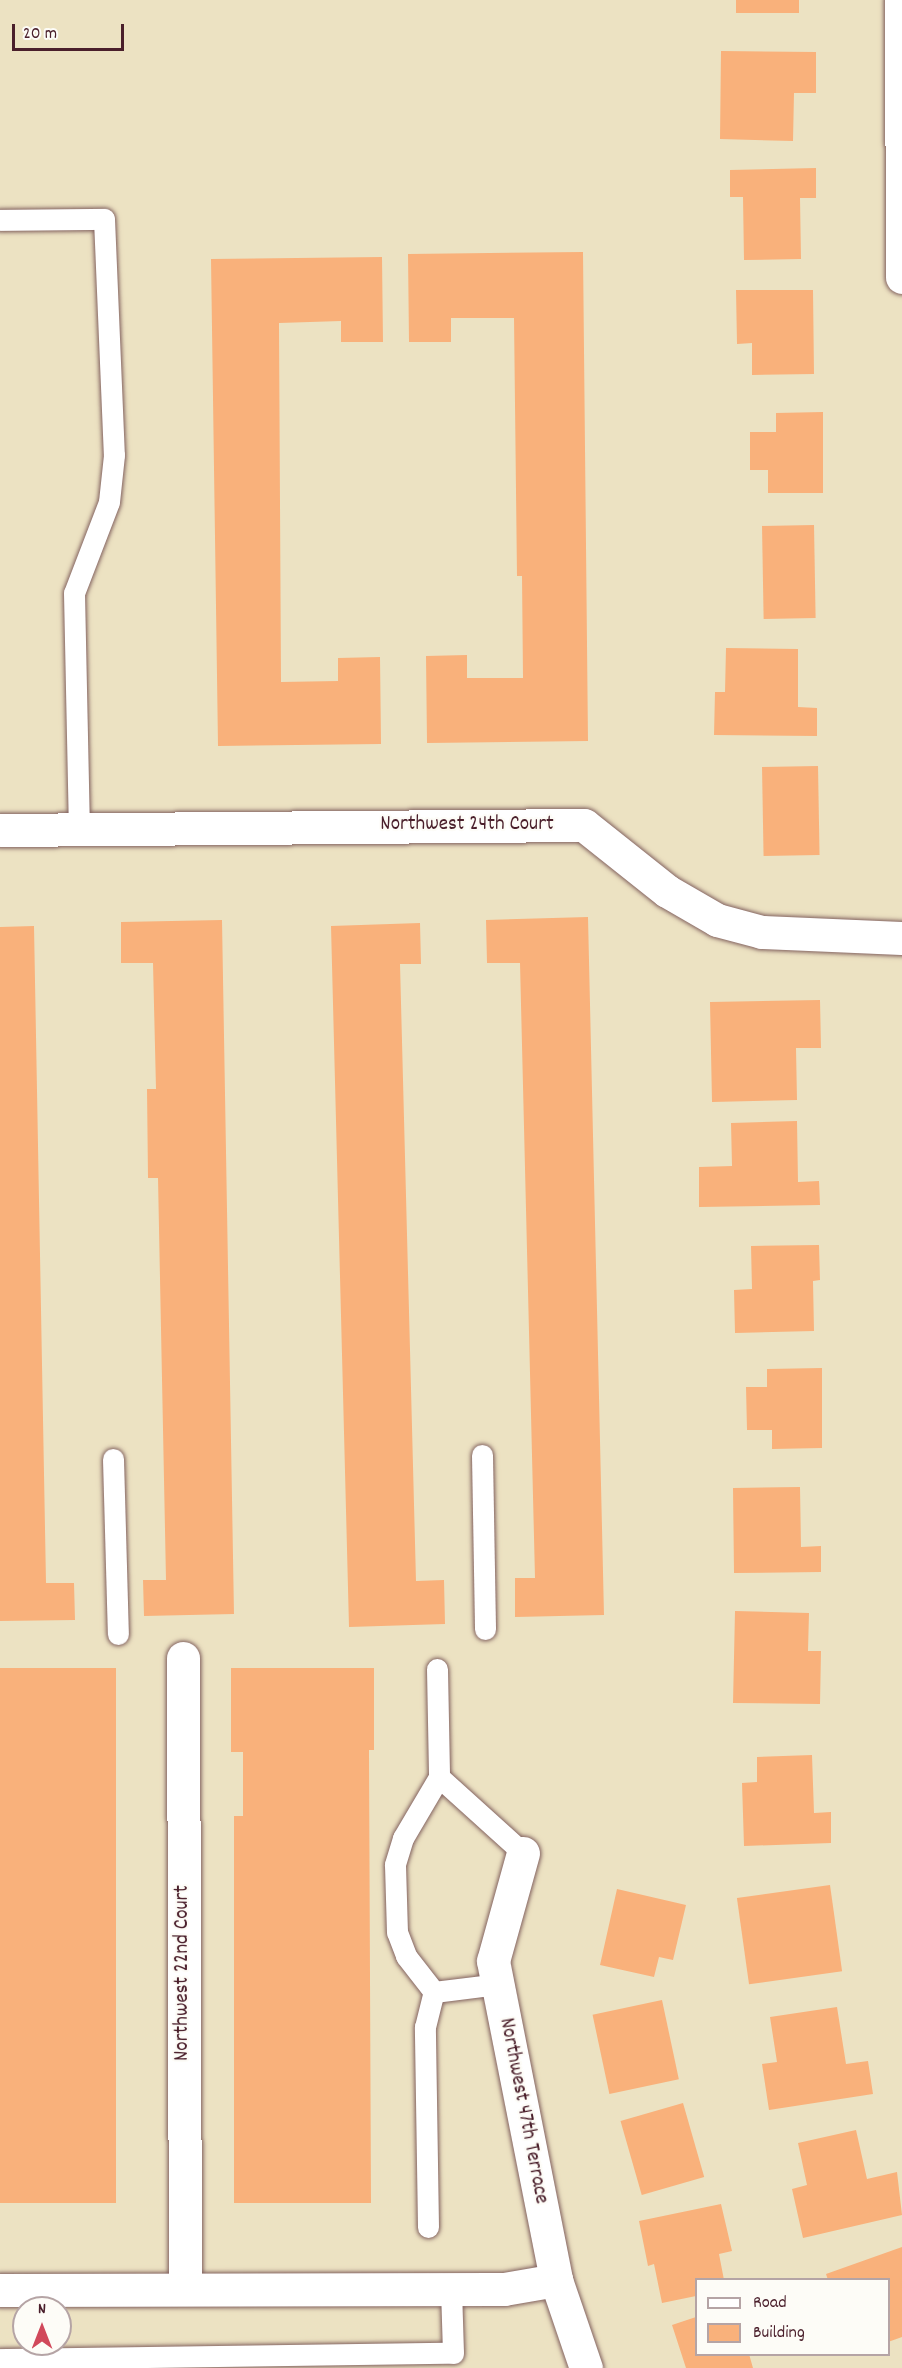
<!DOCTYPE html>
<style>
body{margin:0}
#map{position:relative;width:902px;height:2368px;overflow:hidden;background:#ece2c2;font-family:Dekko,sans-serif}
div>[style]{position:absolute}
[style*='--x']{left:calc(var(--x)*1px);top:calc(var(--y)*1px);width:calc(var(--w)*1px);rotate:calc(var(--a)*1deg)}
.building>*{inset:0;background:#f9b17b;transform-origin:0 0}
.roads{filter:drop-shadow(0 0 2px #836360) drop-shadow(0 0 2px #836360)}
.service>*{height:21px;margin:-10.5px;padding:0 10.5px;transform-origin:10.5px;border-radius:10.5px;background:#fff}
.minor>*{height:33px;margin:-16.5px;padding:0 16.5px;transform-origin:16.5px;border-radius:16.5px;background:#fff}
.tertiary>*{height:33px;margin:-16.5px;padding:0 16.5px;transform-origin:16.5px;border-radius:16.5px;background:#fff}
span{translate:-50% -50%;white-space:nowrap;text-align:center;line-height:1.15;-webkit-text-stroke:4.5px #fdfcf7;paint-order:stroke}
.street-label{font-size:21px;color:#4a1f2b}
.legend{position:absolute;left:695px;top:2278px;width:195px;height:78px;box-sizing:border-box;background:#fdfcf7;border:2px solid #b5a4a5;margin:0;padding:8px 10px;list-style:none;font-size:18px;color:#4a1f2b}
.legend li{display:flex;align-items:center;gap:12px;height:30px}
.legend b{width:30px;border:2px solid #b5a4a5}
.north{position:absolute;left:12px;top:2296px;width:60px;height:60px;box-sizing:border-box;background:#fdfcf7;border:2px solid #b5a4a5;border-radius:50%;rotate:0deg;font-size:16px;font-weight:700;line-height:24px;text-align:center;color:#4a1f2b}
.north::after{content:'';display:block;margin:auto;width:21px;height:27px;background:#d1495b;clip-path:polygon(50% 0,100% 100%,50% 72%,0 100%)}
.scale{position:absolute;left:12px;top:24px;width:112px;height:27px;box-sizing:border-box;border:3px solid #4a1f2b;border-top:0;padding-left:8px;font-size:18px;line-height:21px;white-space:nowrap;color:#4a1f2b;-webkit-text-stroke:4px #fdfcf7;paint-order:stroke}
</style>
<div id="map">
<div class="building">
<div style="left:736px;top:0;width:63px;height:13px"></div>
<div style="clip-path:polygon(721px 51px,816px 52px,816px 93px,794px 93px,793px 141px,720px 139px)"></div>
<div style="clip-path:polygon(816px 168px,816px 198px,800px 198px,801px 259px,744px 260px,743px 197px,730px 197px,730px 170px)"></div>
<div style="clip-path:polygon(583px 252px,588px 741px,427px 743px,426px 656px,467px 655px,467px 678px,523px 678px,522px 576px,517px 576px,514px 318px,451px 318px,451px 342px,409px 342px,408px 254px)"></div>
<div style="clip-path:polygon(382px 257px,383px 342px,341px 342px,341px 321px,279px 323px,281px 682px,338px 681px,338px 658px,380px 657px,381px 744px,218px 746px,211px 259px)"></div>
<div style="clip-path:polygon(736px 290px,813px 290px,814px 374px,752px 375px,752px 343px,737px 344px)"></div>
<div style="clip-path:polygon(823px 412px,823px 493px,768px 493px,768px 470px,750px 470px,750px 432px,776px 432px,776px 413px)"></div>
<div style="left:814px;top:525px;width:93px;height:52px;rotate:89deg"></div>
<div style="clip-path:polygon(726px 648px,798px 649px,798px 707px,817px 708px,817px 736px,714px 735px,715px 692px,725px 692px)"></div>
<div style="left:818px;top:766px;width:89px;height:56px;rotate:89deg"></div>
<div style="clip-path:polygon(588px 917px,604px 1615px,515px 1617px,515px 1578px,535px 1578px,520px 963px,487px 963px,486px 920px)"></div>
<div style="clip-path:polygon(222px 920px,234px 1614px,144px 1616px,143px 1580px,166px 1580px,158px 1178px,148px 1178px,147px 1089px,156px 1089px,153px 963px,121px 963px,121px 922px)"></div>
<div style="clip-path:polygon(420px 923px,421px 964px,400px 964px,416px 1581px,444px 1580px,445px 1624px,349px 1627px,331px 926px)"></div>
<div style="clip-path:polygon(34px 926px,46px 1583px,74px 1583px,75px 1620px,0 1621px,0 927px)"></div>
<div style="clip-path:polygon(820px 1000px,821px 1048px,796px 1048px,797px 1100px,712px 1102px,710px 1002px)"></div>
<div style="clip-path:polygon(797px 1121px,798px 1182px,819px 1181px,820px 1205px,699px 1207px,699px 1167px,732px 1166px,731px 1123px)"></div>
<div style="clip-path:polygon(819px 1245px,820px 1280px,813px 1281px,814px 1331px,735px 1333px,734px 1290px,752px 1289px,751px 1246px)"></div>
<div style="clip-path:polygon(822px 1368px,822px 1448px,772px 1449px,772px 1430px,747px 1430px,746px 1387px,767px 1387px,767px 1369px)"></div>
<div style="clip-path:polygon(800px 1487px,801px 1547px,821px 1546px,821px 1572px,734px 1573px,733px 1488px)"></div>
<div style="clip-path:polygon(735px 1611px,809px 1613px,808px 1651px,821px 1651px,820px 1704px,733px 1703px)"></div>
<div style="left:0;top:1668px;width:116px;height:535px"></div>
<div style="clip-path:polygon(231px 1668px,374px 1668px,374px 1750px,369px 1750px,371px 2203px,234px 2203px,234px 1816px,243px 1816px,243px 1752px,231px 1752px)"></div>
<div style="clip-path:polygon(812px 1755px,814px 1813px,831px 1812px,831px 1843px,744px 1846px,742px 1783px,757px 1782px,757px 1757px)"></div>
<div style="left:830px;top:1885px;width:87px;height:94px;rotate:82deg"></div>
<div style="clip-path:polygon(617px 1889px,686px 1905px,673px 1960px,659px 1957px,654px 1977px,600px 1965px)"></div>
<div style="left:662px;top:2000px;width:81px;height:71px;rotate:78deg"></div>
<div style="clip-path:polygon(837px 2007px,846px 2064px,868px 2061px,873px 2094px,769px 2110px,762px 2064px,777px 2062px,770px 2017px)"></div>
<div style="left:683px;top:2103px;width:77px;height:65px;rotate:74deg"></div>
<div style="clip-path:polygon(856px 2130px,867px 2179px,897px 2172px,902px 2215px,803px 2238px,792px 2189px,807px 2185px,798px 2143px)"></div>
<div style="clip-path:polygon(721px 2204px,732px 2251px,719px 2254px,724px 2280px,696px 2280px,696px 2296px,662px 2303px,654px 2264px,648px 2266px,639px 2221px)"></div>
<div style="clip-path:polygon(902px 2247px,902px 2337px,888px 2342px,888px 2280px,828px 2280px,826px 2274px)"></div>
<div style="clip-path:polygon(696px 2317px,696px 2354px,749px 2354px,753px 2368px,686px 2368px,672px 2325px)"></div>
</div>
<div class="roads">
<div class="service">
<div style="--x:0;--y:220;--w:104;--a:-0.6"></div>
<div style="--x:104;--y:219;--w:236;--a:87.6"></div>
<div style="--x:114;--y:455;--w:47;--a:96.1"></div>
<div style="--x:109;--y:502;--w:97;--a:111"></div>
<div style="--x:74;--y:593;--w:236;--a:88.8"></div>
<div style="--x:482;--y:1455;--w:174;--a:89"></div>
<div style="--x:113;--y:1459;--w:175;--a:88.4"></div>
<div style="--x:437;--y:1669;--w:108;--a:88.9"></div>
<div style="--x:439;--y:1777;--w:113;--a:42.1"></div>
<div style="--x:439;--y:1777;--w:71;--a:120.5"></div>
<div style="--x:403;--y:1838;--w:28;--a:107"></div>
<div style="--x:395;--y:1865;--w:67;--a:88.3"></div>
<div style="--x:397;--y:1932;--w:26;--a:69"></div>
<div style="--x:406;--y:1956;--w:46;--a:52.1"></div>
<div style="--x:434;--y:1992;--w:64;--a:-7.1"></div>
<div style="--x:428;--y:2227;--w:200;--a:-90.9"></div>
<div style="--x:425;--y:2027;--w:36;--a:-76"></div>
<div style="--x:0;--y:2359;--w:453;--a:-0.8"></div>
<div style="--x:453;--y:2353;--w:64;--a:-91.8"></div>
</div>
<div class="minor">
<div style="--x:0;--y:830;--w:584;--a:-0.49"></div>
<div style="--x:584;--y:825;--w:106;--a:38.5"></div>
<div style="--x:667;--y:891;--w:58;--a:30.1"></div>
<div style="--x:717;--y:920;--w:47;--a:14.9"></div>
<div style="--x:762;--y:932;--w:140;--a:2.5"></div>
<div style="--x:183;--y:1658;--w:629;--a:89.82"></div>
<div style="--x:523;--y:1853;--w:112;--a:105.5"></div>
<div style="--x:493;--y:1961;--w:325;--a:78.8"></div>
<div style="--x:556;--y:2280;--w:93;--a:71.2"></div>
<div style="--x:0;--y:2290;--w:504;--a:-0.11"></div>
<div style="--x:504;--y:2289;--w:53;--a:-9.8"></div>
</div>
<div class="tertiary">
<div style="--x:901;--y:0;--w:277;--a:89.8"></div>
</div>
</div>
<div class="street-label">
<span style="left:467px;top:825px">Northwest 24th Court</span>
<span style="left:183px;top:1973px;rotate:-90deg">Northwest 22nd Court</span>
<span style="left:523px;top:2111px;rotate:79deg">Northwest 47th Terrace</span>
</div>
<ul class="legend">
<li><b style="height:8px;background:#fff"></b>Road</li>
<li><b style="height:16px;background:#f9b17b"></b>Building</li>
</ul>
<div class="north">N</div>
<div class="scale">20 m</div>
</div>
